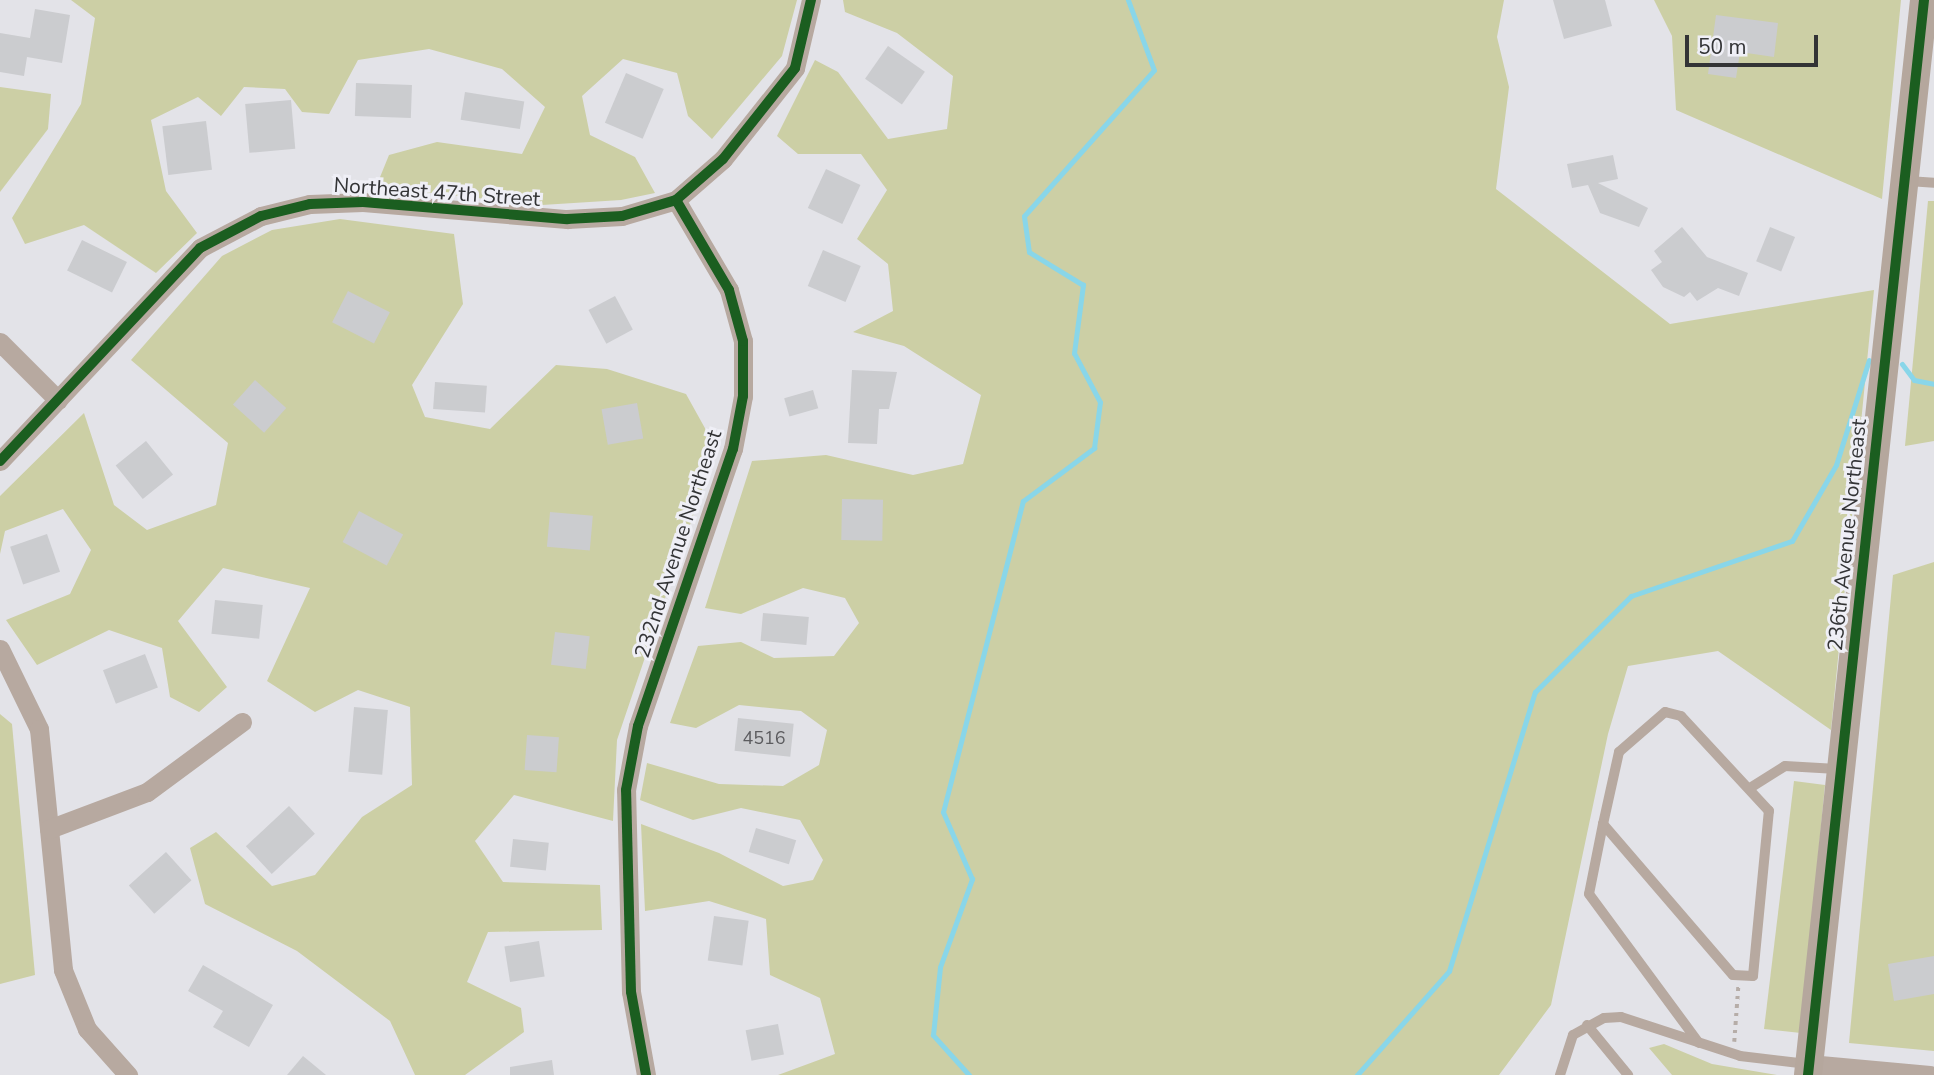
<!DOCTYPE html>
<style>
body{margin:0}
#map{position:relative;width:1934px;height:1075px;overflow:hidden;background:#e3e3e8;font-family:"Nunito Sans",sans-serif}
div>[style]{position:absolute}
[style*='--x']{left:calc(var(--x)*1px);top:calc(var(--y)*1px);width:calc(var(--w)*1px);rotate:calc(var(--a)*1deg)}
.green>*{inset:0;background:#cccfa5}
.stream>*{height:5px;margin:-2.5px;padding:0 2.5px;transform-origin:2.5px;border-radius:2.5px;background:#89d6e9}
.building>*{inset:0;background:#cbcccf;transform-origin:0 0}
.path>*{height:3.5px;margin-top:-1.75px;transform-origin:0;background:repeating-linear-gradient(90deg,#b6ada8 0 3.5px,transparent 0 8.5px)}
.lane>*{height:10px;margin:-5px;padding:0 5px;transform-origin:5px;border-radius:5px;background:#b7a9a0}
.street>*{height:19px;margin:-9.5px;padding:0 9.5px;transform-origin:9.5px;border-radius:9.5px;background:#b7a9a0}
.secondary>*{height:28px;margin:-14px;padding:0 14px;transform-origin:14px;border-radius:14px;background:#b5a79d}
.cycleway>*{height:10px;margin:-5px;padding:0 5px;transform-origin:5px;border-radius:5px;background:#1b5e20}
span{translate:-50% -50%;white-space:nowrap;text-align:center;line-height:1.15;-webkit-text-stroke:6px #efeff6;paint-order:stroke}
.number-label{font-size:18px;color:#5c5c5f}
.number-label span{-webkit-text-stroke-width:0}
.street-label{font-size:21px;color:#333436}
.scale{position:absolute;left:1685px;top:35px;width:133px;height:32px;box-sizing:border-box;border:4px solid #333436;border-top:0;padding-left:9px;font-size:21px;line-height:24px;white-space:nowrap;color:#333436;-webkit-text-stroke:5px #efeff6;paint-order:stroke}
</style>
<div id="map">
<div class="green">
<div style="clip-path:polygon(71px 0,797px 0,782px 56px,712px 139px,688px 116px,677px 73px,623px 59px,582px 96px,590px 135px,635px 157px,655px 193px,621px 200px,542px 205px,376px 187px,389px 155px,437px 142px,522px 154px,545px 107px,502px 69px,429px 49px,358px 60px,329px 114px,302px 112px,285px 89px,244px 87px,221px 116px,198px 97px,151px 120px,166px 191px,197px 233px,156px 273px,84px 225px,25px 244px,12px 218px,81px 104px,95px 18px)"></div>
<div style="clip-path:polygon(843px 0,1504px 0,1497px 37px,1509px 87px,1496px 189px,1670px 324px,1874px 290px,1831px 730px,1718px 651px,1628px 666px,1608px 734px,1551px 1005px,1499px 1075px,778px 1075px,835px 1054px,820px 998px,770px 975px,766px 919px,709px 901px,645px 911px,641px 824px,719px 853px,783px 886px,813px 880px,823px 860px,800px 820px,741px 808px,693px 820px,640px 800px,647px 763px,719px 784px,783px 786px,819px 765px,827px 730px,801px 711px,739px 705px,696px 728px,670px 723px,698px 646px,741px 642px,774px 658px,834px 656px,859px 623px,845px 598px,803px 588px,741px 614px,705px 608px,752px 461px,826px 455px,913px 475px,963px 464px,981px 395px,904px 346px,853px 332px,893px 311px,888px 264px,857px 239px,887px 190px,861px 154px,798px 154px,777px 136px,815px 60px,838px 72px,888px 139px,947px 129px,953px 76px,897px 33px,845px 12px)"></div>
<div style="clip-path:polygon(1654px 0,1901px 0,1882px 199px,1676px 110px,1672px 36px)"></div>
<div style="clip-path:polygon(0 87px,51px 94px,48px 129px,0 192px)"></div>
<div style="clip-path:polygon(1928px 201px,1934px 201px,1934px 441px,1905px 446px)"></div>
<div style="clip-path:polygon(340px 219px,454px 234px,463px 304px,412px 385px,425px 417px,490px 429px,556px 365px,607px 369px,686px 394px,716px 448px,617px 740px,613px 821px,514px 795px,475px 841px,503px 882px,600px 885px,602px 930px,488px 932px,467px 982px,521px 1008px,524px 1032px,465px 1075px,415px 1075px,390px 1021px,297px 951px,205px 904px,190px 848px,216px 832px,272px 886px,315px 875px,362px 817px,412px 785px,410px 707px,358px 690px,315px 712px,267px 681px,310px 588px,223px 568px,178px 621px,227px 687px,199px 712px,170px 697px,162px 648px,109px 630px,37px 665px,6px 620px,70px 594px,91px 550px,63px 509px,5px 531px,0 554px,0 496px,84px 413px,114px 505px,147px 530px,216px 505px,228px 443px,131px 360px,222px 256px,272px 230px)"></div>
<div style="clip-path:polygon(1934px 562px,1934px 1051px,1849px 1043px,1893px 575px)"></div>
<div style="clip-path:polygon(0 714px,12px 724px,35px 975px,0 984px)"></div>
<div style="clip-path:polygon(1794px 781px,1825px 785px,1801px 1033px,1764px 1029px)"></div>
<div style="clip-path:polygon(1664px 1044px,1712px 1064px,1777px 1075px,1672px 1075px,1649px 1048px)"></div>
</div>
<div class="stream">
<div style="--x:1902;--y:364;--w:20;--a:53"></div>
<div style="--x:1914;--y:380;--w:20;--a:11"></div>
<div style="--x:969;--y:1075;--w:54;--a:-132"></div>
<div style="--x:933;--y:1035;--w:68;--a:-84.1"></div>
<div style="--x:940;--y:967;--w:94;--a:-70"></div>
<div style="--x:972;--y:879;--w:73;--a:-113.4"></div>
<div style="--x:943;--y:812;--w:321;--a:-75.6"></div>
<div style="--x:1023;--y:501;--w:89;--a:-36.7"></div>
<div style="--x:1094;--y:448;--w:46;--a:-82.6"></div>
<div style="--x:1100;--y:402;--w:55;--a:-118"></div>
<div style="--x:1074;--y:353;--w:69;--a:-82.5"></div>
<div style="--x:1083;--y:285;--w:63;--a:-148.6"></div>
<div style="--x:1029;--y:252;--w:36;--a:-98"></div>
<div style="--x:1024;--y:216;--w:195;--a:-48.3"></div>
<div style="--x:1154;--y:70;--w:75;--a:-110.4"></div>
<div style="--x:1357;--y:1075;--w:139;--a:-48.5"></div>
<div style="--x:1449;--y:971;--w:292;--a:-72.9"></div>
<div style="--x:1535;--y:692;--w:136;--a:-45"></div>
<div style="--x:1631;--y:596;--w:170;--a:-18.9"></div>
<div style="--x:1792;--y:541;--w:88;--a:-59.9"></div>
<div style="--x:1836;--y:465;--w:110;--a:-72.6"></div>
</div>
<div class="building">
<div style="clip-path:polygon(1553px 0,1605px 0,1612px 26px,1564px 39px)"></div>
<div style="clip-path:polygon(35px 9px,70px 15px,62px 63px,27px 57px,24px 76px,0 72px,0 33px,30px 38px)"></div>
<div style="clip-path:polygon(1716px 15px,1778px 23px,1774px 57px,1740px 52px,1736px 78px,1708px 74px)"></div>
<div style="left:888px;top:46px;width:45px;height:40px;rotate:35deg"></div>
<div style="left:626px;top:73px;width:41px;height:54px;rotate:23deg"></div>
<div style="left:356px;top:83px;width:56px;height:33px;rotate:2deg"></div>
<div style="left:465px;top:92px;width:60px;height:28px;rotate:9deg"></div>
<div style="left:291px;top:100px;width:49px;height:46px;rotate:85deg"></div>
<div style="left:206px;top:121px;width:49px;height:44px;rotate:83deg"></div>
<div style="clip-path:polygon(1613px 155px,1618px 179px,1598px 183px,1648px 208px,1639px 227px,1600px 213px,1588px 185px,1572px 188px,1567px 164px)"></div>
<div style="left:826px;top:169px;width:38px;height:43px;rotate:25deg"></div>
<div style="clip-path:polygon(1682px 227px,1707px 257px,1748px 273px,1739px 296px,1718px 288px,1697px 301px,1690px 292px,1684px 297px,1663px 287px,1651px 270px,1662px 262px,1654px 251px)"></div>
<div style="left:1770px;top:227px;width:27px;height:37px;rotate:22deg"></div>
<div style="left:82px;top:240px;width:50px;height:34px;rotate:26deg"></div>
<div style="left:823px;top:250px;width:41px;height:39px;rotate:23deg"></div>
<div style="left:348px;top:291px;width:47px;height:35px;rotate:27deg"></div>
<div style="left:615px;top:296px;width:38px;height:30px;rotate:62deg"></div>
<div style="clip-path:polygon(852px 370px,897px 372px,889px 409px,879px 409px,877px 444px,848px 443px)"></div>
<div style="left:255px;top:380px;width:42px;height:33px;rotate:42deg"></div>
<div style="left:435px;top:382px;width:52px;height:27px;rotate:4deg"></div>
<div style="left:813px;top:390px;width:19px;height:30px;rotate:74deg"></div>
<div style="left:637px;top:403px;width:36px;height:36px;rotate:80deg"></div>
<div style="left:146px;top:441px;width:43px;height:39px;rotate:51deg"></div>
<div style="left:842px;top:499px;width:41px;height:41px;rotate:1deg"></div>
<div style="left:359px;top:511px;width:50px;height:35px;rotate:28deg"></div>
<div style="left:550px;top:512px;width:43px;height:35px;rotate:5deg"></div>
<div style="left:47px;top:534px;width:40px;height:39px;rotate:71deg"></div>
<div style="left:215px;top:600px;width:48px;height:34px;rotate:6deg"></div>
<div style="left:763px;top:613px;width:46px;height:28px;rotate:5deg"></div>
<div style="left:555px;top:632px;width:35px;height:33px;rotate:7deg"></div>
<div style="left:145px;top:654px;width:36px;height:45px;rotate:69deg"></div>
<div style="left:354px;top:707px;width:34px;height:65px;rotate:5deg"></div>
<div style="left:738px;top:718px;width:56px;height:33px;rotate:6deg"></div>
<div style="left:527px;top:735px;width:32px;height:35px;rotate:4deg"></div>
<div style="left:289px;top:806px;width:38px;height:59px;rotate:47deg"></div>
<div style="left:756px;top:828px;width:42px;height:25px;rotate:17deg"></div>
<div style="left:513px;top:839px;width:36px;height:28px;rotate:6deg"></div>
<div style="left:166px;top:852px;width:38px;height:50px;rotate:48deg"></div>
<div style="left:714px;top:916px;width:35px;height:45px;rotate:8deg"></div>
<div style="left:539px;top:941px;width:36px;height:35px;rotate:81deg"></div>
<div style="clip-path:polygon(1934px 956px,1934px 994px,1894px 1001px,1888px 964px)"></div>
<div style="clip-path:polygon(203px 965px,273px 1005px,249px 1047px,213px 1027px,223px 1011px,188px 991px)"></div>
<div style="left:778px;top:1024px;width:31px;height:33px;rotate:79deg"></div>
<div style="clip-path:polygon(303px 1056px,326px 1075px,287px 1075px)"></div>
<div style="clip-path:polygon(552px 1060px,554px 1075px,510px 1075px,510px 1067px)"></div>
</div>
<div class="path">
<div style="--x:1734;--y:1042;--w:55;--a:-85.8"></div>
</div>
<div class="lane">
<div style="--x:1908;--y:181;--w:26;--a:4"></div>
<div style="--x:1750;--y:788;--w:41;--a:-32.2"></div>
<div style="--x:1785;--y:766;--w:52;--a:3.3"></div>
<div style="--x:1603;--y:824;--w:199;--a:49.3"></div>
<div style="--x:1733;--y:975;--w:20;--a:3"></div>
<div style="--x:1753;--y:976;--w:166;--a:-84.5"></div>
<div style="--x:1769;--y:811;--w:129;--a:-132.8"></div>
<div style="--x:1681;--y:716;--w:16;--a:-166"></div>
<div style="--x:1665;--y:712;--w:61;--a:139"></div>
<div style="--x:1619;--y:752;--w:74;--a:102.5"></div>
<div style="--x:1603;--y:824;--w:71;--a:101.3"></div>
<div style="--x:1589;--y:894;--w:185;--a:53.6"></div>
<div style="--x:1587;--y:1025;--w:65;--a:50.6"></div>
<div style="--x:1560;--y:1075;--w:42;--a:-72"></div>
<div style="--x:1573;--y:1035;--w:35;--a:-29"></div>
<div style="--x:1604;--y:1018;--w:17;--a:-3"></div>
<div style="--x:1621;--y:1017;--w:125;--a:18.1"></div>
<div style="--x:1740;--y:1056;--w:68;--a:6.7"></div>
</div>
<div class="street">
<div style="--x:0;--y:342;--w:82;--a:45"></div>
<div style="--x:0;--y:461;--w:292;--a:-46.8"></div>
<div style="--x:200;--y:248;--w:69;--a:-27.7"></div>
<div style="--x:261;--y:216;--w:50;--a:-13.8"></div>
<div style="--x:310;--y:204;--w:53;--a:-2.2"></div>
<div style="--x:363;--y:202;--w:205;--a:4.8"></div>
<div style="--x:567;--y:219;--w:55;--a:-3.1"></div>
<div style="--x:622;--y:216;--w:56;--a:-16.5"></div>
<div style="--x:676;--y:200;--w:62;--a:-41.1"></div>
<div style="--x:723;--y:159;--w:116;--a:-51.6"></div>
<div style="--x:795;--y:68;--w:70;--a:-76.8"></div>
<div style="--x:0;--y:649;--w:89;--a:64"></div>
<div style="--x:39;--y:729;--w:242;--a:84.3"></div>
<div style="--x:63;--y:970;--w:64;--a:67.9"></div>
<div style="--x:87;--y:1029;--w:62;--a:48.3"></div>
<div style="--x:49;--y:829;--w:105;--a:-20.7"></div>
<div style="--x:147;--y:792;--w:118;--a:-36.4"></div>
<div style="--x:1809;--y:1064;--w:121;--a:5.2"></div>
<div style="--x:646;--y:1075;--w:84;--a:-100.2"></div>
<div style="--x:631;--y:992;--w:202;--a:-91.4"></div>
<div style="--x:626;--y:790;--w:65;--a:-79.4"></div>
<div style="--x:638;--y:726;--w:293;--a:-71.1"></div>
<div style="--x:733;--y:449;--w:54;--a:-79.3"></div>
<div style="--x:743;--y:396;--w:55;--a:-90"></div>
<div style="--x:743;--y:341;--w:53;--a:-105.4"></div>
<div style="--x:729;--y:290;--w:104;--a:-120.5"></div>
</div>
<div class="secondary">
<div style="--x:1808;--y:1075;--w:1081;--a:-83.84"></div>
</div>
<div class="cycleway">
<div style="--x:0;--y:461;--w:292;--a:-46.8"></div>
<div style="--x:200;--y:248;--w:69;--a:-27.7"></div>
<div style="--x:261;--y:216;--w:50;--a:-13.8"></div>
<div style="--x:310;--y:204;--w:53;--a:-2.2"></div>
<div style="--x:363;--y:202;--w:205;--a:4.8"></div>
<div style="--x:567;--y:219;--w:55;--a:-3.1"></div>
<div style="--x:622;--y:216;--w:56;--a:-16.5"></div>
<div style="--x:676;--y:200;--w:62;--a:-41.1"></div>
<div style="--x:723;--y:159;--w:116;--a:-51.6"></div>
<div style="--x:795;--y:68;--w:70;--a:-76.8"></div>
<div style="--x:646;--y:1075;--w:84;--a:-100.2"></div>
<div style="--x:631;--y:992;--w:202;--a:-91.4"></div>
<div style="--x:626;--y:790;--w:65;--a:-79.4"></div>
<div style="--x:638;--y:726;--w:293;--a:-71.1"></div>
<div style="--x:733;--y:449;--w:54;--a:-79.3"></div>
<div style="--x:743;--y:396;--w:55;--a:-90"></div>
<div style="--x:743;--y:341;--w:53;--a:-105.4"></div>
<div style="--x:729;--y:290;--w:104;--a:-120.5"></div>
<div style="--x:1808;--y:1075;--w:1081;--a:-83.84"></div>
</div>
<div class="number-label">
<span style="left:764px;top:738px">4516</span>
</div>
<div class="street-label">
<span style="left:437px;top:192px;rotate:4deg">Northeast 47th Street</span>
<span style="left:1847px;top:535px;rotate:-84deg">236th Avenue Northeast</span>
<span style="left:678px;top:544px;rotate:-72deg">232nd Avenue Northeast</span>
</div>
<div class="scale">50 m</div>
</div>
